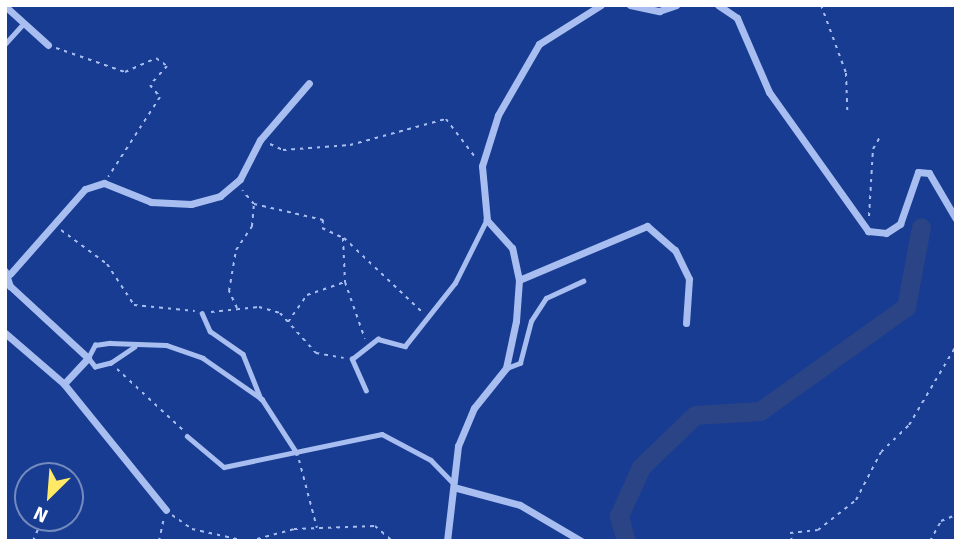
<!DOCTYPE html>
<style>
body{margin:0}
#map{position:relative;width:961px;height:546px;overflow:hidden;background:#183c92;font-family:Signika,sans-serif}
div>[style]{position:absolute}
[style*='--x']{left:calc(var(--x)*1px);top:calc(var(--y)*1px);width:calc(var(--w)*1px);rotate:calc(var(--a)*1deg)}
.river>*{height:19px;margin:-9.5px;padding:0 9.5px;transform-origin:9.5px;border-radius:9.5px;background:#2a4485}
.path>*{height:2px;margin-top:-1px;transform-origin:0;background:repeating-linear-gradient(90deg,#a8bef0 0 3.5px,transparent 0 8.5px)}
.lane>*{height:4.5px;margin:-2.25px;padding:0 2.25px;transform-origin:2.25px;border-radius:2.25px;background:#a8bef0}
.street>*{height:7px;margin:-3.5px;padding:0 3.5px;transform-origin:3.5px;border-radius:3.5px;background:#a8bef0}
span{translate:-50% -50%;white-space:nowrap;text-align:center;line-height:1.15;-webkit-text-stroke:7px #183c92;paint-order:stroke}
.frame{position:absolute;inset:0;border:7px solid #fff;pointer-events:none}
.north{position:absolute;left:14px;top:462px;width:70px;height:70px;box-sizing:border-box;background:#183c92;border:2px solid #748abe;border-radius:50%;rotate:205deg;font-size:19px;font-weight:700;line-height:28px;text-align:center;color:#fff}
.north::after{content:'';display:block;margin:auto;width:24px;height:32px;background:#ffe966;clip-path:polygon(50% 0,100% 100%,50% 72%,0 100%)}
</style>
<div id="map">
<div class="river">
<div style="--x:626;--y:541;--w:26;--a:-106"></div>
<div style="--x:619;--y:516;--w:54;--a:-65.8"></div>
<div style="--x:641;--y:467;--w:75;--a:-43.9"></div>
<div style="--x:695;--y:415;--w:65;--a:-3.5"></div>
<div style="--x:760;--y:411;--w:179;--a:-35.5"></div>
<div style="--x:906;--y:307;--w:81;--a:-79.4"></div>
</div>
<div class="path">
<div style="--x:821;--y:5;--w:72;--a:69.8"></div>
<div style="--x:846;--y:73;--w:37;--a:88"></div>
<div style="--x:56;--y:48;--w:73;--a:19.2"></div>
<div style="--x:125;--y:72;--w:34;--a:-24"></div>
<div style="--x:156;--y:58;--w:14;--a:36"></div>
<div style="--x:167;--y:66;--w:25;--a:132"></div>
<div style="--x:150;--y:85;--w:16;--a:50"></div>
<div style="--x:160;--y:97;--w:95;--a:123"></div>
<div style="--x:270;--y:144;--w:14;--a:25"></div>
<div style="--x:283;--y:150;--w:67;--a:-4.3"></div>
<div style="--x:350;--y:145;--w:99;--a:-15.2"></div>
<div style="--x:446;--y:119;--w:48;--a:52.7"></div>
<div style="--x:254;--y:204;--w:71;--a:13.1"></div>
<div style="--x:323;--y:220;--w:8;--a:97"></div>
<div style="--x:322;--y:228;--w:23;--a:25"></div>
<div style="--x:343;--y:238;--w:44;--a:87.4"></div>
<div style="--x:869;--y:216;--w:67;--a:-86.6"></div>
<div style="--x:873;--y:149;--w:16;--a:-60"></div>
<div style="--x:61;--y:230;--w:57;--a:36.5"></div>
<div style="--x:107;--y:264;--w:49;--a:56.6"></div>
<div style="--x:134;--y:305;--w:61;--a:5.6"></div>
<div style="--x:344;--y:238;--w:108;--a:43.5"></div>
<div style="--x:237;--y:308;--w:19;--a:-115"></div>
<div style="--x:229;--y:291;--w:42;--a:-80.3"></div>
<div style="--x:236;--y:250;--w:29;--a:-56"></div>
<div style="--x:252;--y:226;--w:22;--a:-85"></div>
<div style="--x:254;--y:204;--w:18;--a:-131"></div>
<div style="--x:211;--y:312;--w:48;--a:-5.9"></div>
<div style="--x:259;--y:307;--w:22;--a:16"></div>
<div style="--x:280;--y:313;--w:54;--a:48"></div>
<div style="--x:316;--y:353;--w:28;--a:10"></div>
<div style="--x:288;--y:322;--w:33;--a:-55"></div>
<div style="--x:307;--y:295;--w:40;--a:-18.9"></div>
<div style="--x:345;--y:282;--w:60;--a:70.7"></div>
<div style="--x:117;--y:369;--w:91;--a:42.8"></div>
<div style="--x:299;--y:460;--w:70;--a:75.2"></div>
<div style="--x:956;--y:502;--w:10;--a:90"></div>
<div style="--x:172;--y:515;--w:24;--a:35"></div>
<div style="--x:192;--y:529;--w:55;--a:12.5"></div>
<div style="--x:33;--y:541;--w:25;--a:-67"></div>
<div style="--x:159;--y:541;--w:24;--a:-78"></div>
<div style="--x:249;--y:541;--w:47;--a:-14.9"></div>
<div style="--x:294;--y:529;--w:81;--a:-2.1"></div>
<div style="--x:375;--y:526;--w:23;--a:41"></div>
<div style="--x:792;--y:541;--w:8;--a:-104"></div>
<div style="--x:790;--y:533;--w:28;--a:-6"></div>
<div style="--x:818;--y:530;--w:48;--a:-38.3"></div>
<div style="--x:856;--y:500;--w:54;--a:-62.5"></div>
<div style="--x:881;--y:452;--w:39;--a:-44"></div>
<div style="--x:909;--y:425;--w:92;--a:-59.3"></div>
<div style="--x:930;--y:541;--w:23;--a:-61"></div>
<div style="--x:941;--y:521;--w:16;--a:-22"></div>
</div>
<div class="lane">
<div style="--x:5;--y:44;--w:25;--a:-48"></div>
<div style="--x:202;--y:313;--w:20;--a:66"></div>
<div style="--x:210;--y:331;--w:40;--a:34.9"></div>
<div style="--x:243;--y:354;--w:48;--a:68.2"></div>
<div style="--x:135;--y:347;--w:29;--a:146"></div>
<div style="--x:111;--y:363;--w:16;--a:166"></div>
<div style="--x:95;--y:367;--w:11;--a:-128"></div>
<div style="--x:88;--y:358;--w:15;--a:-62"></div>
<div style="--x:95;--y:345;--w:15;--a:-8"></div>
<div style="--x:110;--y:343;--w:56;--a:2"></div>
<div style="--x:166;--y:345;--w:39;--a:19"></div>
<div style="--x:203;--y:358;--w:72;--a:34.8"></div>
<div style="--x:262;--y:399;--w:64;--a:57.1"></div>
<div style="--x:507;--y:368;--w:14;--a:-21"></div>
<div style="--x:520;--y:363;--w:43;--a:-75.3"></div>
<div style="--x:531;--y:321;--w:27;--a:-57"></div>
<div style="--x:546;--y:298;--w:41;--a:-24.7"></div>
<div style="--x:366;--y:391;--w:35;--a:-114"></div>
<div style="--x:352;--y:359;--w:33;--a:-38"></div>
<div style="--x:378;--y:339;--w:28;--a:15"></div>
<div style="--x:405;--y:346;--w:80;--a:-51.6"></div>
<div style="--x:455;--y:283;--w:69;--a:-63.4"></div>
<div style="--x:187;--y:436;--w:48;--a:40"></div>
<div style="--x:224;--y:467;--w:161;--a:-11.8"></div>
<div style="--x:382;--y:434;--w:55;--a:28"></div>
<div style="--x:431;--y:460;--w:33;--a:46"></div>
</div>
<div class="street">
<div style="--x:630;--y:5;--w:30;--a:12"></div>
<div style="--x:659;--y:11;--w:18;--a:-19"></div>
<div style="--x:718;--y:5;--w:23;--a:34"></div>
<div style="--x:737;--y:18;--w:81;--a:66.6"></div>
<div style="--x:769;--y:92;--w:171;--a:54.5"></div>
<div style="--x:868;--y:231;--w:18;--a:6"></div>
<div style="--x:886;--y:233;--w:17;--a:-33"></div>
<div style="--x:900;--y:224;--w:55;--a:-70.9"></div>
<div style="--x:918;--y:172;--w:11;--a:5"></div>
<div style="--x:929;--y:173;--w:53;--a:59.6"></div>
<div style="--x:5;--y:6;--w:58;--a:42.2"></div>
<div style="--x:5;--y:271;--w:16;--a:72"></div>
<div style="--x:10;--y:286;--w:106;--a:42.7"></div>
<div style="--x:88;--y:358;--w:35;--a:133"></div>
<div style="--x:64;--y:384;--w:162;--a:51"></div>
<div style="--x:10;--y:274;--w:113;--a:-48.6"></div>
<div style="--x:85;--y:189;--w:20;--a:-18"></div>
<div style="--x:104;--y:183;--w:51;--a:22"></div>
<div style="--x:151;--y:202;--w:40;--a:2.9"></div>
<div style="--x:191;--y:204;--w:30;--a:-15"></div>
<div style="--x:220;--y:196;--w:26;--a:-40"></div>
<div style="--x:240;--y:179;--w:44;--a:-62.9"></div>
<div style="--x:260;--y:140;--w:75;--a:-49.3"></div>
<div style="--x:519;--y:280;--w:139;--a:-22.9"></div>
<div style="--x:647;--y:226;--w:37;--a:41"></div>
<div style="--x:675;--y:250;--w:32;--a:64"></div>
<div style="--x:689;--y:279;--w:44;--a:93.9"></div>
<div style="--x:5;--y:333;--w:78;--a:40.8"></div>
<div style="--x:457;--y:488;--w:65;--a:15.1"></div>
<div style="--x:520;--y:505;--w:71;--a:30.5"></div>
<div style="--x:447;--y:541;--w:96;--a:-83.4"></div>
<div style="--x:458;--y:446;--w:41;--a:-67.2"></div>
<div style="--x:474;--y:408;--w:51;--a:-51.3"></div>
<div style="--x:506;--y:368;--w:48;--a:-78"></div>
<div style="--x:516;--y:321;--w:41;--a:-85.8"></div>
<div style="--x:519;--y:280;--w:33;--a:-102"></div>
<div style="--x:512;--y:248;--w:38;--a:-132"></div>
<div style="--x:487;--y:220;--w:54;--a:-95.3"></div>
<div style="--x:482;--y:166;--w:53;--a:-72.6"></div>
<div style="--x:498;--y:115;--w:82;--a:-60"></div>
<div style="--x:539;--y:44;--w:73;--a:-32.2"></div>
</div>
<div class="frame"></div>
<div class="north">N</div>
</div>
